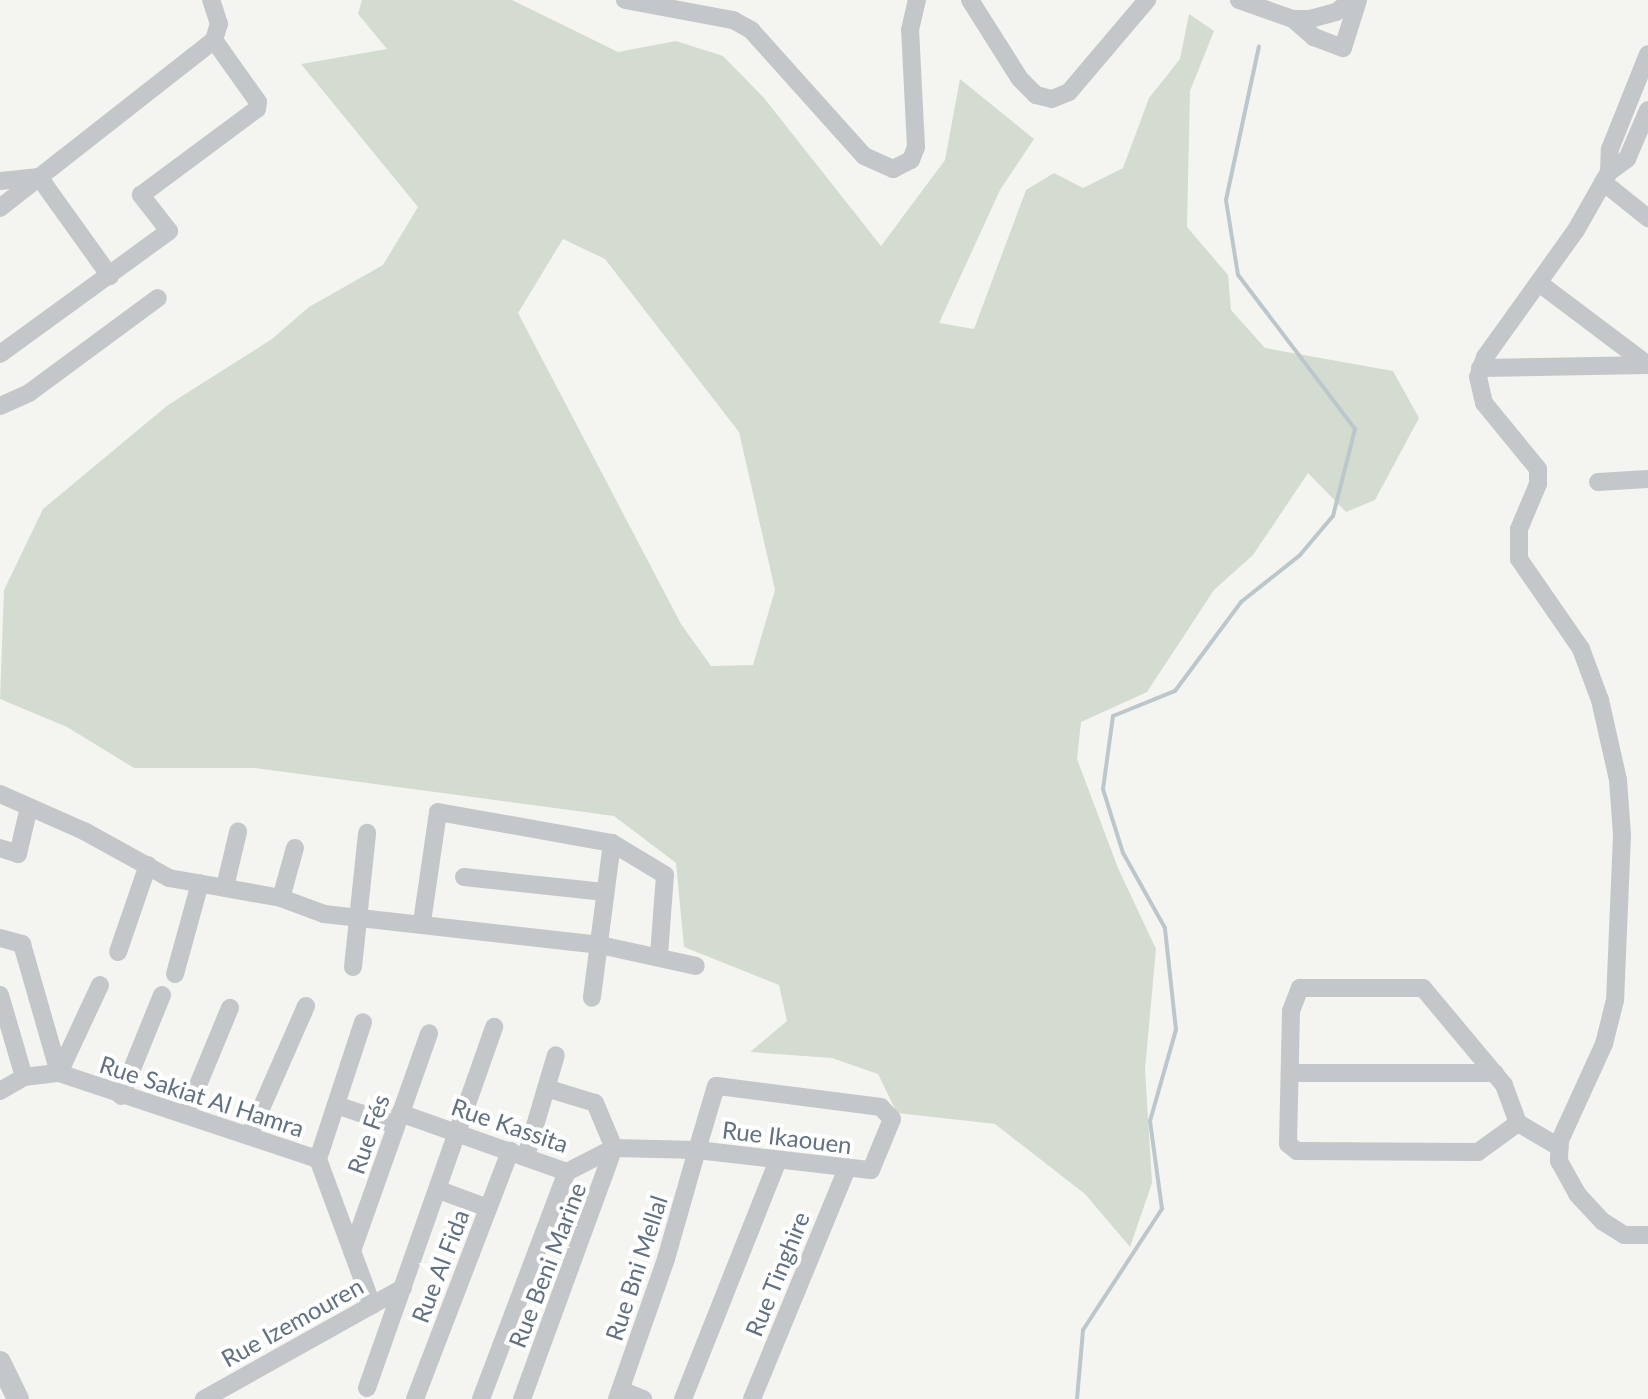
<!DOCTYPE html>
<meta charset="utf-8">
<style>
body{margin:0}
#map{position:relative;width:1648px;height:1399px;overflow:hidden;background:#f4f5f0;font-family:Lato,sans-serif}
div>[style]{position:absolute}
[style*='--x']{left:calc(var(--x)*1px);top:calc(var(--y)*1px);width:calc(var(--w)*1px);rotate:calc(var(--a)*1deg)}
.green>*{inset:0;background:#d4dcd1}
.stream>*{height:4px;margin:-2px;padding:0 2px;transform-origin:2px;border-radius:2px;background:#bcc7cc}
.minor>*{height:18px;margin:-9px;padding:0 9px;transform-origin:9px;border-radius:9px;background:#c4c7ca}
.tertiary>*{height:22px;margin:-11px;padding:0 11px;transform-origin:11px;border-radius:11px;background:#c4c7ca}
span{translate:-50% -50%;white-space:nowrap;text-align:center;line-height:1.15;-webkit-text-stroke:8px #fff;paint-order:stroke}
.street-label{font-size:24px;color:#627182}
</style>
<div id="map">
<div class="green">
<div style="clip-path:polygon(evenodd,362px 0,512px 0,618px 52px,676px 41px,723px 56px,764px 98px,881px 246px,945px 160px,960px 79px,1034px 139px,1000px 190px,939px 323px,974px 329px,1026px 190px,1054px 173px,1083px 188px,1123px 168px,1149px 98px,1180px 59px,1189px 14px,1214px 31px,1190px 91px,1187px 227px,1228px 275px,1231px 310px,1265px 348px,1393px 371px,1419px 418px,1375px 500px,1346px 512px,1308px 473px,1253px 555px,1214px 590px,1147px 692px,1081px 722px,1077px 759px,1118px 868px,1156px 949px,1145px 1069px,1152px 1183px,1130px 1247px,1085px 1194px,995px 1124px,897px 1113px,878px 1074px,832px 1058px,750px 1052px,787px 1021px,779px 985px,684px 947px,676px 863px,614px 816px,255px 768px,134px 768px,67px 727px,0 699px,4px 590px,43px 509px,168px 405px,272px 339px,309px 307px,383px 265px,418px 207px,301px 64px,387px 49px,358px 14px,362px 0,563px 239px,605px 259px,739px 432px,775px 590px,753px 665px,711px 666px,681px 624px,518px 313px,563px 239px)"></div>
</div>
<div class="stream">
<div style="--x:1077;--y:1399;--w:69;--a:-85"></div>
<div style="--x:1083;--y:1330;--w:145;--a:-56.9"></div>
<div style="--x:1162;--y:1209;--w:89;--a:-97.8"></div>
<div style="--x:1150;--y:1121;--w:95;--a:-74.1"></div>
<div style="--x:1176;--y:1030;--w:103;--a:-96.2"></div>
<div style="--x:1165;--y:928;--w:86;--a:-119.2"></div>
<div style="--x:1123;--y:853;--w:67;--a:-107.4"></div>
<div style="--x:1103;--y:789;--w:74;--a:-82.2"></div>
<div style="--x:1113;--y:716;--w:67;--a:-22"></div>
<div style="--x:1175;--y:691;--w:111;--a:-53.4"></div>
<div style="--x:1241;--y:602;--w:75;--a:-38.5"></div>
<div style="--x:1300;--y:555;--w:51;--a:-49.8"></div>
<div style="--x:1333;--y:516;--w:90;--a:-75.8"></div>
<div style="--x:1355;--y:429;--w:193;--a:-127.2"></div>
<div style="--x:1238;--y:275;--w:76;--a:-99.1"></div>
<div style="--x:1226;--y:200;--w:157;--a:-77.9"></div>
</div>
<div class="minor">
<div style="--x:625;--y:0;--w:110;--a:10.5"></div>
<div style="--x:733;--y:20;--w:21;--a:29"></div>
<div style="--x:751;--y:30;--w:169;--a:48.1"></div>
<div style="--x:864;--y:156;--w:32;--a:24"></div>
<div style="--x:893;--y:169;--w:20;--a:-27"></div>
<div style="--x:911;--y:160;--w:14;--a:-69"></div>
<div style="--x:916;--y:147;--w:117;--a:-92.9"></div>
<div style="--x:910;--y:30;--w:31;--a:-77"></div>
<div style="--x:970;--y:0;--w:93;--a:57.7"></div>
<div style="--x:1020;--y:79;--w:23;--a:45"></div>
<div style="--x:1036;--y:95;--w:16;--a:14"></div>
<div style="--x:1052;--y:99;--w:18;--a:-22"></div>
<div style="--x:1069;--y:92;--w:121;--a:-49.7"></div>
<div style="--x:1239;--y:0;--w:57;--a:19.4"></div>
<div style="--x:1293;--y:19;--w:17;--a:0"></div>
<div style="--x:1310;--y:19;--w:27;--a:-15"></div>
<div style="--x:1336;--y:12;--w:20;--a:-37"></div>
<div style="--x:1293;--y:19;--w:28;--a:41"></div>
<div style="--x:1314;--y:37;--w:31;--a:21"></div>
<div style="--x:1343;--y:48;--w:50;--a:-72.6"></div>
<div style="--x:1648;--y:110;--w:53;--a:113.2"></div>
<div style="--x:1627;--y:159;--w:22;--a:144"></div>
<div style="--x:1609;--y:172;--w:67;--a:119.6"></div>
<div style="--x:1576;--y:230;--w:156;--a:125.6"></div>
<div style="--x:1485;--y:357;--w:21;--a:109"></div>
<div style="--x:1478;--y:377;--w:27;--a:77"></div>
<div style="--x:1484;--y:403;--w:85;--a:50.7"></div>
<div style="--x:1538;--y:469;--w:15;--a:90"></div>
<div style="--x:1538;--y:484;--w:49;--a:112.9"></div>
<div style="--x:1519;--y:529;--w:30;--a:90"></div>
<div style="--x:1519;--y:559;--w:109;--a:55.4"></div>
<div style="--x:1581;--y:649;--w:54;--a:69.6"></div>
<div style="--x:1600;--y:700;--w:82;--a:77.3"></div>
<div style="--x:1618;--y:780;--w:55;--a:85.8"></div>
<div style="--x:1622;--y:835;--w:165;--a:92.4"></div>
<div style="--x:1615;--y:1000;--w:45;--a:104"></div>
<div style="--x:1604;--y:1044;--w:106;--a:114.6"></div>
<div style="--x:1560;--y:1140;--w:21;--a:93"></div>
<div style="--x:1559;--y:1161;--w:38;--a:61"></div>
<div style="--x:1577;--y:1194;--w:37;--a:47"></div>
<div style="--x:1602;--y:1221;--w:26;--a:32"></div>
<div style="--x:1624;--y:1235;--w:24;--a:0"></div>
<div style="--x:1609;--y:172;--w:23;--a:-88"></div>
<div style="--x:1610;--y:149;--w:102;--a:-68.2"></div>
<div style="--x:0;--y:181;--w:39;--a:-6"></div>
<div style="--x:39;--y:177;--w:122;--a:54.4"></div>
<div style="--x:1603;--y:182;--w:58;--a:38.7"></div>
<div style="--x:0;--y:208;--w:272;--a:-38.1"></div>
<div style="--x:214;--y:40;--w:17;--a:-73"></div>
<div style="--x:219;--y:24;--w:25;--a:-108"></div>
<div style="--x:1539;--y:283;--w:136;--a:37"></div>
<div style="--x:0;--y:354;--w:209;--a:-36"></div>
<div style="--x:169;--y:231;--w:46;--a:-127.9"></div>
<div style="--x:141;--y:195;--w:144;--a:-36.6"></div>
<div style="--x:257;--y:109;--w:7;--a:-82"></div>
<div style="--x:258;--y:102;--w:76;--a:-125.4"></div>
<div style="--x:1480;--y:368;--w:168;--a:-1"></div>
<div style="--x:0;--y:406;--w:32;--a:-24"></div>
<div style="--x:29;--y:393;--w:160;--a:-36.4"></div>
<div style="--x:1598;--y:482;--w:50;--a:-3.4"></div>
<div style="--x:0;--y:794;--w:92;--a:23.8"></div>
<div style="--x:84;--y:831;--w:97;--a:28.9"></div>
<div style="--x:169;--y:878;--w:114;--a:10.1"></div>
<div style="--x:281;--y:898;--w:46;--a:20.4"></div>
<div style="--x:324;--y:914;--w:278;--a:6.4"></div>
<div style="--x:600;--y:945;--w:98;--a:12.3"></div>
<div style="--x:612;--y:843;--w:62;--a:31.1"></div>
<div style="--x:665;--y:875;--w:80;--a:94.3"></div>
<div style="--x:0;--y:848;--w:19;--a:18"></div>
<div style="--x:18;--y:854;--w:48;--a:-76.8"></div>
<div style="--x:464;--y:877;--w:141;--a:6.1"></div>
<div style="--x:225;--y:887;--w:57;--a:-76.7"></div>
<div style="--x:281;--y:898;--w:52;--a:-74.4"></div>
<div style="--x:422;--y:922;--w:111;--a:-81.7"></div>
<div style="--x:438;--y:812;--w:177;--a:10.1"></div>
<div style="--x:612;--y:843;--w:156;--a:97.4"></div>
<div style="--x:0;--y:938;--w:23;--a:15"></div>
<div style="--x:22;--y:944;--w:134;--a:74"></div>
<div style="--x:118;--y:952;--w:92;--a:-71"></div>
<div style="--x:353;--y:967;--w:135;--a:-84"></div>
<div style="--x:175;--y:974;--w:94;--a:-74.6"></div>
<div style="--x:0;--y:995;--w:85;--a:73.7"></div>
<div style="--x:59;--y:1073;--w:97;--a:-65"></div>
<div style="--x:1290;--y:1073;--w:205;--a:0"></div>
<div style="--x:0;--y:1091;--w:28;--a:-30"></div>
<div style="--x:24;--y:1077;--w:35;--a:-7"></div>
<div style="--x:59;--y:1073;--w:273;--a:18.4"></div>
<div style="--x:318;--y:1159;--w:156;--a:69.7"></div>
<div style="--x:121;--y:1096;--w:109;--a:-67.9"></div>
<div style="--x:336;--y:1105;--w:63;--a:18.4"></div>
<div style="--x:400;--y:1113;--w:177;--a:19.5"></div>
<div style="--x:567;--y:1172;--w:53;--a:-27.1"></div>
<div style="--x:614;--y:1148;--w:83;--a:1.4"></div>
<div style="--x:697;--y:1150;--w:175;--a:6.6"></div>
<div style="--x:871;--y:1170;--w:55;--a:-67.6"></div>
<div style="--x:892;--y:1119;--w:16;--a:-133"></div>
<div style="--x:881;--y:1107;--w:166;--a:-172.7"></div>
<div style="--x:716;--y:1086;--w:67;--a:106.5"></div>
<div style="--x:697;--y:1150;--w:113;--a:105.9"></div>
<div style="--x:666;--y:1259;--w:148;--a:109.3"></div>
<div style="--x:186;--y:1114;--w:115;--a:-67.5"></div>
<div style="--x:1518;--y:1123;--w:49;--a:144.1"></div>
<div style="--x:1478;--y:1152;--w:181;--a:-179.7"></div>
<div style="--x:1297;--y:1151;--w:11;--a:-142"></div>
<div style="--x:1288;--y:1144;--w:133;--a:-88.7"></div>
<div style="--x:1291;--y:1011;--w:25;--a:-69"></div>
<div style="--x:1300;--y:988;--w:123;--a:0"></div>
<div style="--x:1423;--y:988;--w:126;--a:50.1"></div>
<div style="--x:1504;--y:1085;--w:40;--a:69.8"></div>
<div style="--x:1518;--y:1123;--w:48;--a:30.3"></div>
<div style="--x:249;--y:1136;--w:142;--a:-66.3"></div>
<div style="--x:526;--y:1156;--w:105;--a:-73.5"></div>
<div style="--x:318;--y:1159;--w:144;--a:-71.8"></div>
<div style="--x:439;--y:1190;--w:52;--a:20.2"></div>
<div style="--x:352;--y:1251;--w:231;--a:-70.5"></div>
<div style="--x:367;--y:1388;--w:383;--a:-70.6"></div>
<div style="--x:621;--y:1390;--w:24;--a:22"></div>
<div style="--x:204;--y:1399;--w:228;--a:-29.2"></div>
<div style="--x:415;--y:1399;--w:266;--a:-69"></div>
<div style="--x:481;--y:1399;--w:243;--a:-69.3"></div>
<div style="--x:522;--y:1399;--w:267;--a:-69.9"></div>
<div style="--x:614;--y:1148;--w:49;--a:-112.9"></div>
<div style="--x:595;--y:1103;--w:51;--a:-163"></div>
<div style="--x:683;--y:1399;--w:257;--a:-68.3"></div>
<div style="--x:752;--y:1399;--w:250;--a:-67.6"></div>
</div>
<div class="tertiary">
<div style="--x:0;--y:1362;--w:41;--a:64.1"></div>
</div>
<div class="street-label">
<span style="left:202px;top:1096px;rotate:18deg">Rue Sakiat Al Hamra</span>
<span style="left:510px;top:1125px;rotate:19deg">Rue Kassita</span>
<span style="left:368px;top:1134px;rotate:-71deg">Rue Fés</span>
<span style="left:787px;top:1137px;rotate:7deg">Rue Ikaouen</span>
<span style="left:547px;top:1265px;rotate:-69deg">Rue Beni Marine</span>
<span style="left:440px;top:1266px;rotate:-69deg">Rue Al Fida</span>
<span style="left:636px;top:1268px;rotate:-72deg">Rue Bni Mellal</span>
<span style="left:777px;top:1274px;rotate:-68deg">Rue Tinghire</span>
<span style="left:292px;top:1322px;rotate:-29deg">Rue Izemouren</span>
</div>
</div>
